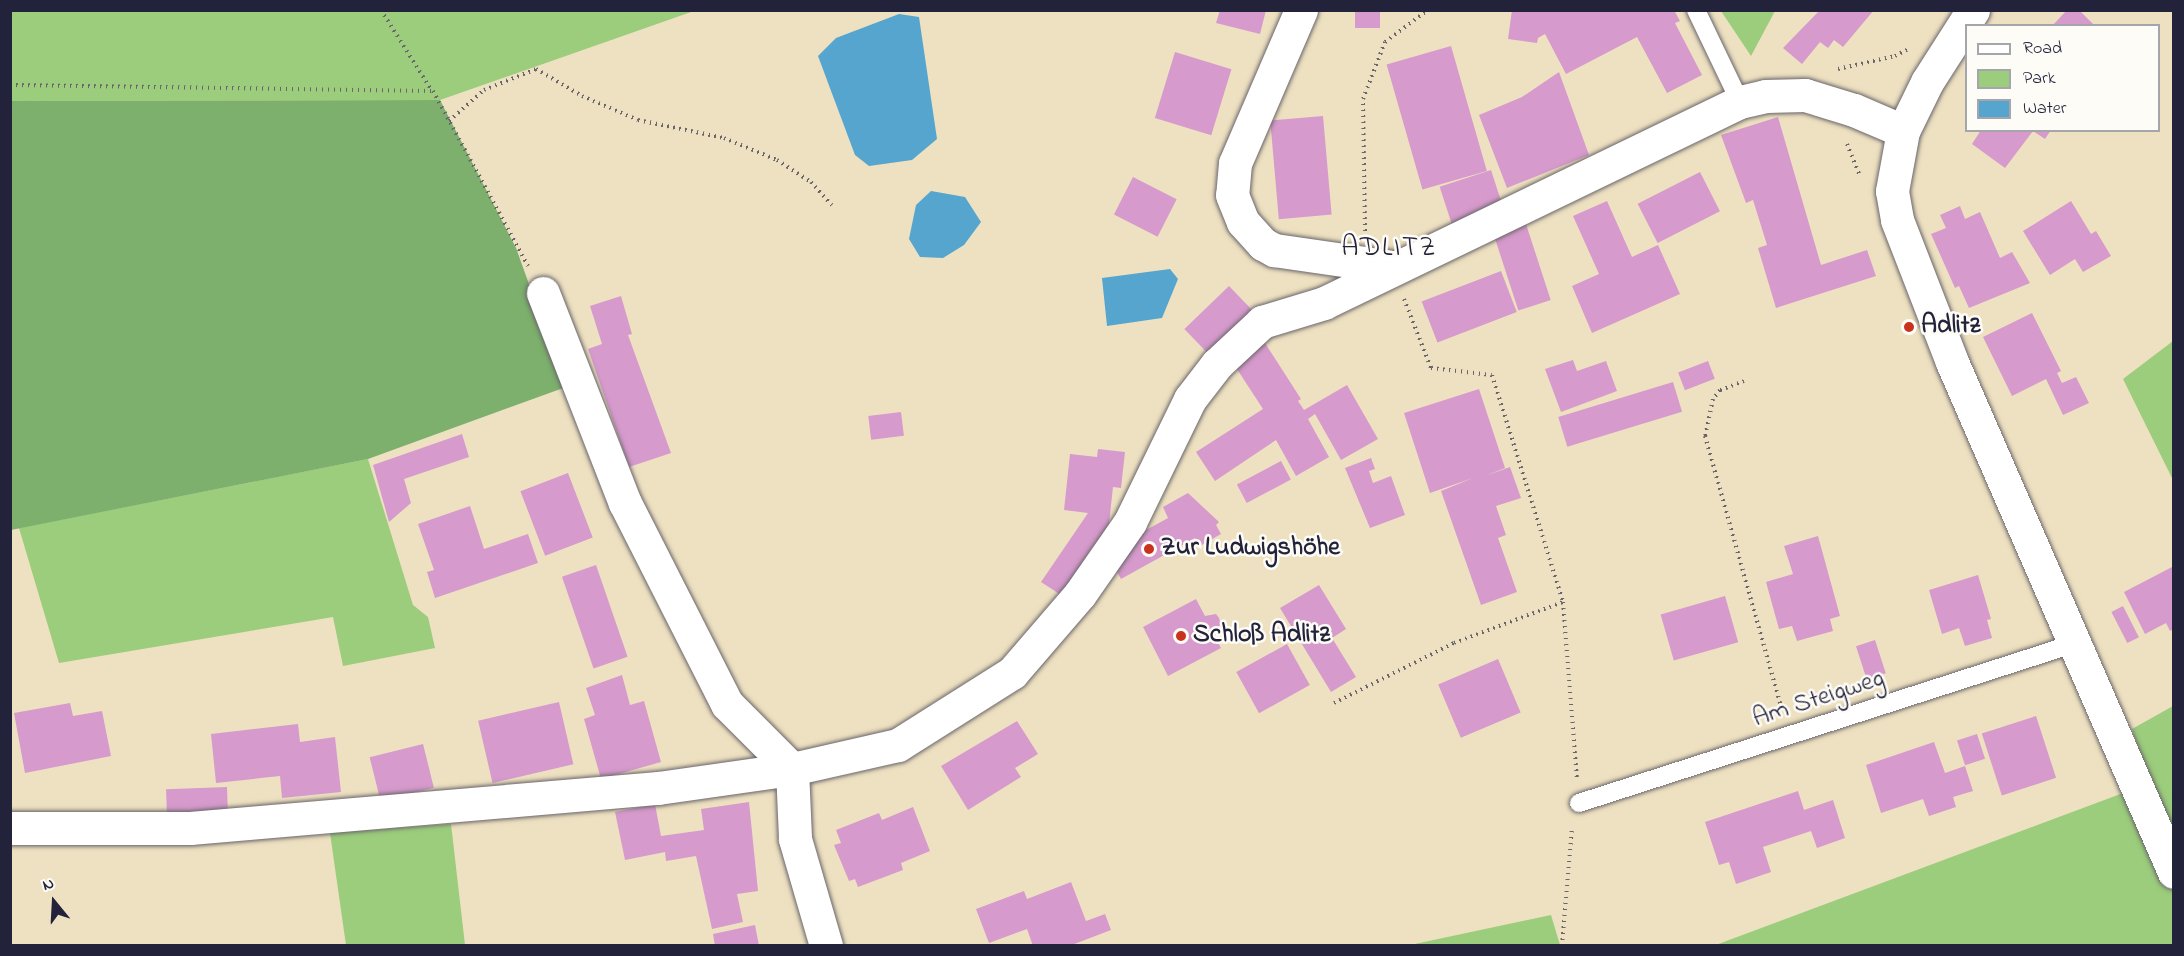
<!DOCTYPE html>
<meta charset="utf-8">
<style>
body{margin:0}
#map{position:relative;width:2184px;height:956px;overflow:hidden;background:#eee1c1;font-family:"Indie Flower",sans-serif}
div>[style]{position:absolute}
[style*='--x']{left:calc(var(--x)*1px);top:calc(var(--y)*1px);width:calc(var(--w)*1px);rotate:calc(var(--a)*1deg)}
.green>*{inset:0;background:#9bcd7c}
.forest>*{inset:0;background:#7cb06c}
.water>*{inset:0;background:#55a5cf}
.building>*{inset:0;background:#d69acc;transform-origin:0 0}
.path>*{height:4px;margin-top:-2px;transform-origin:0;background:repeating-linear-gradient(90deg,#69656a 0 1.5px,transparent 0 6px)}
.roads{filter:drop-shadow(0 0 2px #69656a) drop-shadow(0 0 2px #69656a)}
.service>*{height:18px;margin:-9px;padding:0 9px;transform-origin:9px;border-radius:9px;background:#fff}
.minor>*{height:33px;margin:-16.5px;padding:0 16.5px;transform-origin:16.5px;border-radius:16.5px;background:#fff}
.secondary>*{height:33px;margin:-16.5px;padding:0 16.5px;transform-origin:16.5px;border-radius:16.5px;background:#fff}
.dots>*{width:16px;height:16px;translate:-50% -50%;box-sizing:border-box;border:3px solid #fdfcf7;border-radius:50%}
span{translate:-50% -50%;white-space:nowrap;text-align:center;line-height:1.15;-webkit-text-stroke:5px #fdfcf7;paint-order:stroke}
.poi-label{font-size:26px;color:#22223b;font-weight:700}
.left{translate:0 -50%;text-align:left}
.street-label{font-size:26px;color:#22223b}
.quarter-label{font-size:28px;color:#22223b;letter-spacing:1.5px}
.frame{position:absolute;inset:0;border:12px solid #22223b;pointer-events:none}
.legend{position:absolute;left:1965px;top:24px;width:195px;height:108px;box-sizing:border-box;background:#fdfcf7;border:2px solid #a5a5ac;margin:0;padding:8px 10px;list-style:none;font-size:18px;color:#22223b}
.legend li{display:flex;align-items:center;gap:12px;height:30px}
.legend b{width:30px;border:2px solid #a5a5ac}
.north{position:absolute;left:24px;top:872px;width:60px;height:60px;-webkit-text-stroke:4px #fdfcf7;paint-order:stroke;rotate:342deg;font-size:16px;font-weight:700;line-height:24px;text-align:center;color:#22223b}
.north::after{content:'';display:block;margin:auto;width:21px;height:27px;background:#22223b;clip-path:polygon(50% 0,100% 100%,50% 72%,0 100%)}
</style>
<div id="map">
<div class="green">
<div style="clip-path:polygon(10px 11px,694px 11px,440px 100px,11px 101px)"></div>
<div style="clip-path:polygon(1721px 11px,1775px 11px,1751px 56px)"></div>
<div style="clip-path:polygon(2173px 341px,2173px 480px,2123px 379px)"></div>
<div style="clip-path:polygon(368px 459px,413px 605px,428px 617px,435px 648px,343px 666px,333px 617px,59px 663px,19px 528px)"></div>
<div style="clip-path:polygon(2173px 706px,2173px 945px,1713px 946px,2150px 783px,2132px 729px)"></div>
<div style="clip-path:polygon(451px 824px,465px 945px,346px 945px,330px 833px)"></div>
<div style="clip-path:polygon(1551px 915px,1560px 945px,1410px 945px)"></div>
</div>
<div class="forest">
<div style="clip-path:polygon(440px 100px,516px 248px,566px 387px,368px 459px,11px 530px,10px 101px)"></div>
</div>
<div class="water">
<div style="clip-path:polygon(899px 14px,919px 17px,937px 139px,912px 160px,869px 166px,855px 155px,818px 56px,836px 38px)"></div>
<div style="clip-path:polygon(931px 191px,965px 197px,981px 222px,964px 245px,943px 258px,920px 257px,909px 239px,916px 205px)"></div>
<div style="clip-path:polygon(1170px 269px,1178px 279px,1162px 318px,1107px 326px,1102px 278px)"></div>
</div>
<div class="building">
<div style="clip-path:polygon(1220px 10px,1266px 10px,1260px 34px,1216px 23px)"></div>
<div style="left:1355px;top:10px;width:25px;height:18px"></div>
<div style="clip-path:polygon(1512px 10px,1674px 10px,1680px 21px,1675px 23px,1702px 75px,1667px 93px,1637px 37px,1566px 74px,1545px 34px,1538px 38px,1537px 43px,1508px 39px)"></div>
<div style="clip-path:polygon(1820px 10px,1874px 10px,1843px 47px,1834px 40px,1828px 48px,1820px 42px,1802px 64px,1783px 48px)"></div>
<div style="clip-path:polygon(2067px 10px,2079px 10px,2095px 26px,2052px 26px)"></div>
<div style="left:1451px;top:46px;width:130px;height:67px;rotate:74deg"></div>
<div style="left:1175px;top:52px;width:59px;height:69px;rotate:17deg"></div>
<div style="clip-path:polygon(1559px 72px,1589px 155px,1507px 188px,1479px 115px,1522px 97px)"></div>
<div style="left:1323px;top:116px;width:99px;height:53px;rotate:85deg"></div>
<div style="clip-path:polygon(1778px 117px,1821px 265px,1867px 250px,1876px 276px,1776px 308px,1758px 248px,1767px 245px,1753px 200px,1746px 203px,1721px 135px)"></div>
<div style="clip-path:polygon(1981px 130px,2051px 130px,2045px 139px,2033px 131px,2005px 168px,1972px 144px)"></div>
<div style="left:1491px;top:170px;width:41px;height:54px;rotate:72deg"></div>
<div style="left:1700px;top:172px;width:44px;height:70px;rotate:63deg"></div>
<div style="left:1133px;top:177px;width:49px;height:42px;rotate:27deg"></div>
<div style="clip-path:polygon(1607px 201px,1632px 257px,1658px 245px,1680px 294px,1592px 333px,1572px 286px,1599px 274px,1573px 216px)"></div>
<div style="clip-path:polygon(2071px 201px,2091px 234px,2096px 231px,2111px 256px,2083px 272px,2075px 259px,2050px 275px,2023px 231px)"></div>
<div style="clip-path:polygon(1960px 206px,1965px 219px,1980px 212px,2000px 258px,2012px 252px,2030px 283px,1969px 308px,1959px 286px,1955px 288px,1931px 234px,1946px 228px,1940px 215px)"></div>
<div style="left:1526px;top:224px;width:80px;height:34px;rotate:72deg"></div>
<div style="left:1501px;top:271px;width:44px;height:85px;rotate:69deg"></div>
<div style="left:1229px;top:286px;width:36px;height:62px;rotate:46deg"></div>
<div style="clip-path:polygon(621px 296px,632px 334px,628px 335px,671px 453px,629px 467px,588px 349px,602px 344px,590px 306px)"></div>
<div style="clip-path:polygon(2032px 313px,2061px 371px,2057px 373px,2062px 383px,2076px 377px,2089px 403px,2063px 415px,2046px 379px,2012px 396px,1983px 337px)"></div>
<div style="clip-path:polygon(1265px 343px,1301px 399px,1298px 401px,1304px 410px,1347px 385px,1378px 439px,1341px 460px,1315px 414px,1308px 419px,1329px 457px,1296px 476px,1276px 440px,1215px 481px,1196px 452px,1263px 409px,1233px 363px)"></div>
<div style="clip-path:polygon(1573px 360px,1577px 371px,1606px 361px,1617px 391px,1561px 412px,1545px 369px)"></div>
<div style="left:1708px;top:361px;width:19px;height:32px;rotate:69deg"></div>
<div style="left:1673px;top:382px;width:31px;height:120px;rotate:73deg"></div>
<div style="clip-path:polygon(1479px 389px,1505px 468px,1485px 476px,1510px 467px,1521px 498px,1496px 506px,1506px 535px,1498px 538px,1517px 592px,1481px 605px,1441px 491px,1473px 478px,1430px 493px,1404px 413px)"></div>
<div style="left:901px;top:412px;width:24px;height:33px;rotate:83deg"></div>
<div style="clip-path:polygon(462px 434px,469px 457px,404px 479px,411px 503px,389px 522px,373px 465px)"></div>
<div style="clip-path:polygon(1098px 449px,1125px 452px,1121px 488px,1113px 487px,1109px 524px,1064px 597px,1041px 582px,1088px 513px,1064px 510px,1070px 454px,1097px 457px)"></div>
<div style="clip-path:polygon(1371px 458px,1375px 469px,1369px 471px,1373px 483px,1391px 476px,1405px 515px,1370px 528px,1345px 468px)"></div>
<div style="left:1281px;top:461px;width:21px;height:50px;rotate:62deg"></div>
<div style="left:568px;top:473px;width:69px;height:51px;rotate:69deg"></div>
<div style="clip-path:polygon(1188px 493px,1219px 522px,1216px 525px,1221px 534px,1200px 546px,1195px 538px,1121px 579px,1112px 563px,1126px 541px,1168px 518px,1163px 507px)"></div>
<div style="clip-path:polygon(470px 506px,484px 549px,528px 534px,538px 563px,435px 598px,427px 572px,434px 570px,418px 524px)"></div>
<div style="clip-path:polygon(1818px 536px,1840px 616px,1830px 619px,1833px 631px,1797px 641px,1792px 626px,1779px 629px,1766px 582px,1793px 574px,1784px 546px)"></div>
<div style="left:596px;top:565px;width:97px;height:36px;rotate:71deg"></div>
<div style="clip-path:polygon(2174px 566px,2174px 629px,2170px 631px,2166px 623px,2145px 634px,2124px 592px)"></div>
<div style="clip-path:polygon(1978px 575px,1991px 619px,1987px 620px,1992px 638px,1965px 646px,1959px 628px,1942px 634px,1929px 590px)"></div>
<div style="clip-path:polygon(1319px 585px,1346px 629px,1332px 638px,1356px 677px,1331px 692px,1280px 608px)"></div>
<div style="left:1725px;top:596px;width:48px;height:67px;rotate:74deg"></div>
<div style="clip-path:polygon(1196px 599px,1205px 616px,1216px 614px,1219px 618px,1221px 624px,1213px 633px,1221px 648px,1168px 676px,1143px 627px)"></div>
<div style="left:2123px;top:606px;width:35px;height:13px;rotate:63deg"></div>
<div style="left:1875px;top:640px;width:35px;height:20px;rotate:72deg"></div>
<div style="left:1287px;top:644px;width:47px;height:58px;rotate:61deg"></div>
<div style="left:1498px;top:659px;width:58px;height:65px;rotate:67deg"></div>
<div style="clip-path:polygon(622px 675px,630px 705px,644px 701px,661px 762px,601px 779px,584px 719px,595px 715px,586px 688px)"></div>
<div style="left:559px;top:702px;width:64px;height:83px;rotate:77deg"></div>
<div style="clip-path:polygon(70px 703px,73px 716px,102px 711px,111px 756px,25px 773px,14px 713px)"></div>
<div style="left:2036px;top:716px;width:65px;height:57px;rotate:72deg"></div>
<div style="clip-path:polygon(1017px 721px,1038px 754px,1015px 768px,1021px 777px,968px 810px,941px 766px)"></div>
<div style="clip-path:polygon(298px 724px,300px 742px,335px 737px,341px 792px,282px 798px,280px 776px,216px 783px,211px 734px)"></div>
<div style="left:1977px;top:734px;width:26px;height:21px;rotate:72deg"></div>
<div style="clip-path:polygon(1934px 742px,1945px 773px,1965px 766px,1973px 791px,1953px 797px,1956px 807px,1929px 816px,1923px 799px,1881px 813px,1866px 765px)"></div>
<div style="left:423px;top:744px;width:45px;height:55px;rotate:76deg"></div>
<div style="left:227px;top:787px;width:33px;height:61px;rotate:88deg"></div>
<div style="clip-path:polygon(1798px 791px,1804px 810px,1833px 800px,1845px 838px,1817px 848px,1811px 831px,1763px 847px,1771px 872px,1736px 884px,1729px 862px,1719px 865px,1705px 822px)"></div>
<div style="clip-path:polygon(749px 802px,758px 891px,737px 894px,743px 922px,712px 929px,696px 856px,666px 861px,665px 852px,625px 860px,615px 812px,655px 804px,661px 836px,704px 830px,701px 809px)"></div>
<div style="clip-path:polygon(913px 807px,930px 851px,901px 863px,903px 870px,858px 887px,855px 879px,849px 881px,834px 845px,841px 843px,836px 830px,879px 813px,882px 820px)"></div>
<div style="clip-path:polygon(1071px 882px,1086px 921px,1105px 914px,1111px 930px,1069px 946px,1033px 946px,1027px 929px,989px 943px,976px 909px,1024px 891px,1027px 899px)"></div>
<div style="clip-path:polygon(755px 925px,759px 946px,715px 946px,713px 934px)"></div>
</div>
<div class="path">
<div style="--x:381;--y:10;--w:96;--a:57.8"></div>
<div style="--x:1838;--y:69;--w:58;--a:-12.8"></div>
<div style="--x:1895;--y:56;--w:15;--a:-28"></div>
<div style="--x:10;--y:85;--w:423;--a:0.8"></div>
<div style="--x:433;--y:91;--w:199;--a:61.5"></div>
<div style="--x:449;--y:121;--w:47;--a:-41.5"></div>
<div style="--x:484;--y:90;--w:56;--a:-22"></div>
<div style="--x:536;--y:69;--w:53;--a:30.4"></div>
<div style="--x:582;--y:96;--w:61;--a:23.2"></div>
<div style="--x:638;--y:120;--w:88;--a:11.8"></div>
<div style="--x:724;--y:138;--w:57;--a:22.5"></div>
<div style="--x:777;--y:160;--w:40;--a:32.9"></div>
<div style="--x:811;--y:182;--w:31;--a:48"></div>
<div style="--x:1847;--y:144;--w:35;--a:68"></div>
<div style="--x:1365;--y:231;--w:132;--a:-90.9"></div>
<div style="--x:1363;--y:99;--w:61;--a:-68.9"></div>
<div style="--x:1385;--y:42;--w:54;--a:-36.7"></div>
<div style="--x:1404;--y:299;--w:74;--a:68.6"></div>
<div style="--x:1431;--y:368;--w:61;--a:6.5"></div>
<div style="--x:1492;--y:375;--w:238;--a:72.6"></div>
<div style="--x:1563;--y:602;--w:178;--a:85.5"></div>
<div style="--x:1744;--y:381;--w:26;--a:159"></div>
<div style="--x:1720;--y:390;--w:11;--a:128"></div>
<div style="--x:1713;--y:399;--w:38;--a:102"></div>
<div style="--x:1705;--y:436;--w:285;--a:74.3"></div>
<div style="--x:1334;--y:703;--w:134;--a:-26.6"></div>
<div style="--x:1454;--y:643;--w:116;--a:-20.6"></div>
<div style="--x:1562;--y:946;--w:119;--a:-85.2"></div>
</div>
<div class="roads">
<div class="service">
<div style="--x:1696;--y:10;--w:102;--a:64.4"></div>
<div style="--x:1579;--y:803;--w:519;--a:-17.84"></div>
</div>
<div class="minor">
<div style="--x:1301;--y:10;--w:167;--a:113.3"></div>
<div style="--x:1235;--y:163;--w:32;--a:95"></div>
<div style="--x:1232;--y:195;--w:29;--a:68"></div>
<div style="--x:1243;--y:222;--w:30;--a:48"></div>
<div style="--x:1263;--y:244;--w:13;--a:29"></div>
<div style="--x:1274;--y:250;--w:119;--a:8.2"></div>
<div style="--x:543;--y:293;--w:225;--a:68.7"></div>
<div style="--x:625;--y:503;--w:225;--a:63.1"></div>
<div style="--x:727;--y:704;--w:92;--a:45"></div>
<div style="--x:792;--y:769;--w:70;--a:87.5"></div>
<div style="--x:795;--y:839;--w:111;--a:73.8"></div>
<div style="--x:10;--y:828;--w:180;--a:0"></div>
<div style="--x:190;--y:828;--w:470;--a:-4.9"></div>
<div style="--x:658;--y:788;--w:135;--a:-8.1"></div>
<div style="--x:792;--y:769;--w:109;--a:-12.8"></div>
<div style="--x:898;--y:745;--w:135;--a:-32.3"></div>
<div style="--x:1012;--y:673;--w:104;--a:-49.3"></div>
<div style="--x:1080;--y:594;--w:88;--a:-55.2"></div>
<div style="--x:1130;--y:522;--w:137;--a:-64"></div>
<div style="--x:1190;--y:399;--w:44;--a:-52.4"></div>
<div style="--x:1217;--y:364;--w:62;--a:-43"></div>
<div style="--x:1262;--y:322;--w:65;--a:-17"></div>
<div style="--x:1324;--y:303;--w:462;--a:-25.8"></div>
<div style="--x:1740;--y:102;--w:26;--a:-13"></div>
<div style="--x:1765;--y:96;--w:40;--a:-1.4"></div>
<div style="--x:1805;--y:95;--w:51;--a:17"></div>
<div style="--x:1854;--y:110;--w:53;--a:23.2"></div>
</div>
<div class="secondary">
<div style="--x:1973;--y:10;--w:85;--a:122.6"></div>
<div style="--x:1927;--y:82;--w:55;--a:116.1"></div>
<div style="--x:1903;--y:131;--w:61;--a:100.4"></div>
<div style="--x:1892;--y:191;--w:29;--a:80"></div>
<div style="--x:1897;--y:220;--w:152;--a:68.8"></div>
<div style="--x:1952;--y:362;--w:556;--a:66.48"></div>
</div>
</div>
<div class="dots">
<div style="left:1909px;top:327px;background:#c8321e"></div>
<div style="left:1149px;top:549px;background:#c8321e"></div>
<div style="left:1181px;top:636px;background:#c8321e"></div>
</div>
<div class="poi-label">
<span class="left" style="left:1921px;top:327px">Adlitz</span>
<span class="left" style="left:1161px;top:549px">Zur Ludwigshöhe</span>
<span class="left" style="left:1193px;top:636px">Schloß Adlitz</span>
</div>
<div class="street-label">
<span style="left:1819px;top:700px;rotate:-18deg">Am Steigweg</span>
</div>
<div class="quarter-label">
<span style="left:1389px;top:249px">ADLITZ</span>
</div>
<div class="frame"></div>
<ul class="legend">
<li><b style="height:8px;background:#fff"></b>Road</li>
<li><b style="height:16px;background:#9bcd7c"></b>Park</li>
<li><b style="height:16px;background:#55a5cf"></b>Water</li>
</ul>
<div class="north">N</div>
</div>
